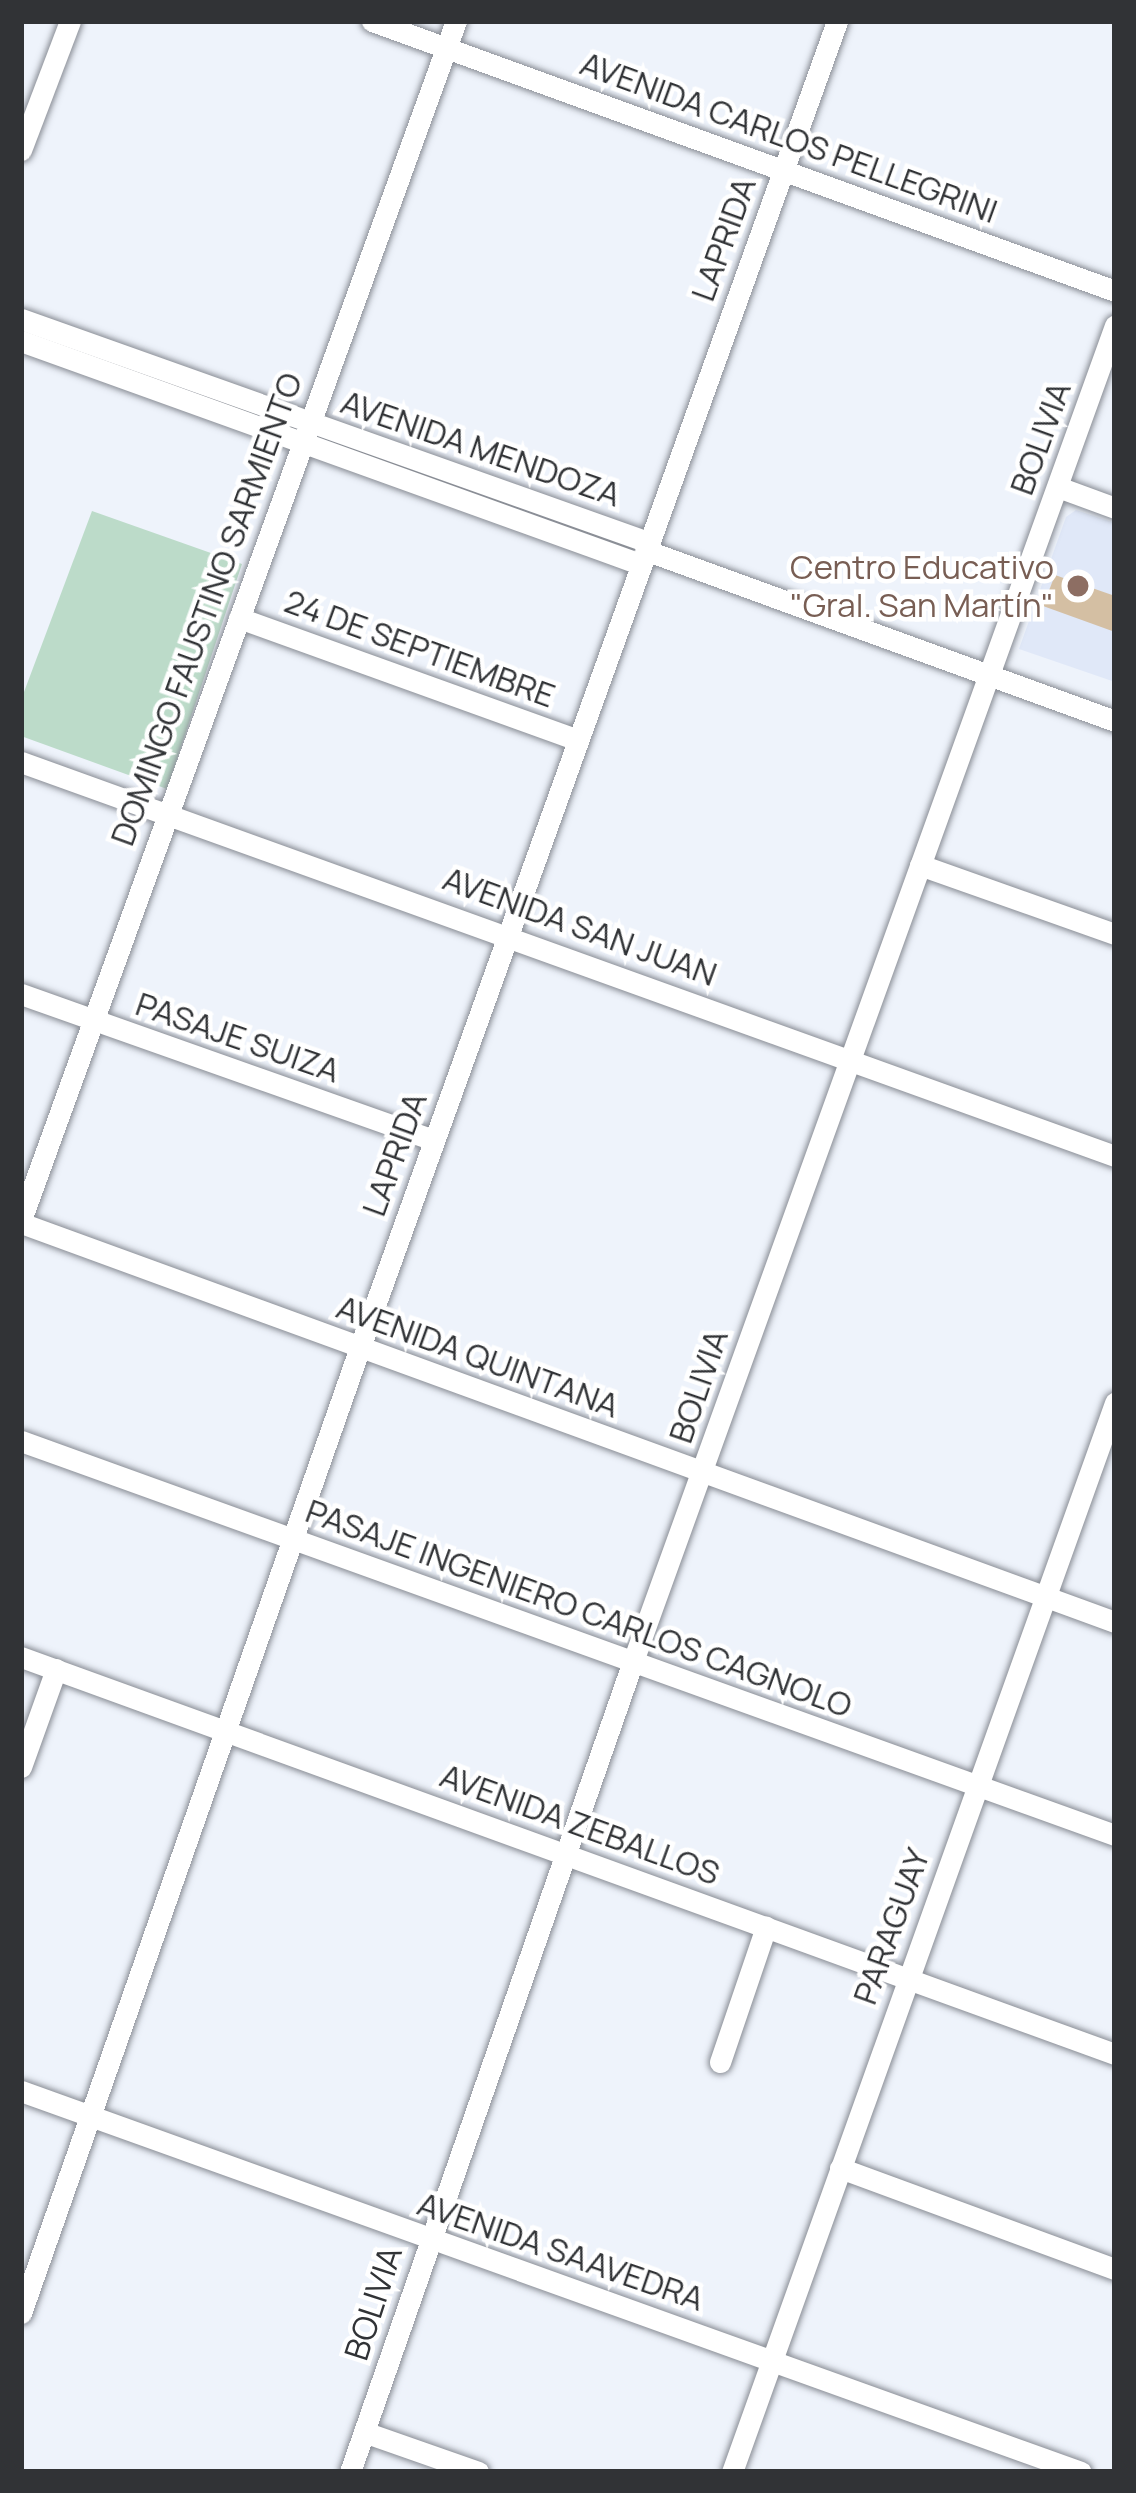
<!DOCTYPE html>
<meta charset="utf-8">
<style>
body{margin:0}
#map{position:relative;width:1136px;height:2493px;overflow:hidden;background:#eef3fb;font-family:Manrope,sans-serif}
div>[style]{position:absolute}
[style*='--x']{left:calc(var(--x)*1px);top:calc(var(--y)*1px);width:calc(var(--w)*1px);rotate:calc(var(--a)*1deg)}
.built>*{inset:0;background:#e0e8f8}
.green>*{inset:0;background:#bcdbc9}
.building>*{inset:0;background:#d4bfa3}
.roads{filter:drop-shadow(0 0 3px #898d95) drop-shadow(0 0 3px #898d95)}
.minor>*{height:21px;margin:-10.5px;padding:0 10.5px;transform-origin:10.5px;border-radius:10.5px;background:#fff}
.dots>*{width:33px;height:33px;translate:-50% -50%;box-sizing:border-box;border:6px solid #fff;border-radius:50%}
span{translate:-50% -50%;white-space:nowrap;text-align:center;line-height:1.15;-webkit-text-stroke:9px #fff;paint-order:stroke}
.street-label{font-size:33px;color:#313336}
.education-label{font-size:33px;color:#785e54}
.right{translate:-100% -50%;text-align:right}
.frame{position:absolute;inset:0;border:24px solid #313336;pointer-events:none}
</style>
<div id="map">
<div class="built">
<div style="clip-path:polygon(1076px 510px,1115px 523px,1115px 682px,1019px 649px,1066px 517px)"></div>
</div>
<div class="green">
<div style="clip-path:polygon(92px 511px,242px 564px,167px 789px,21px 736px,21px 700px)"></div>
</div>
<div class="building">
<div style="clip-path:polygon(1055px 575px,1115px 596px,1115px 632px,1043px 606px)"></div>
</div>
<div class="roads">
<div class="minor">
<div style="--x:372;--y:21;--w:791;--a:19.97"></div>
<div style="--x:21;--y:150;--w:138;--a:-69.2"></div>
<div style="--x:21;--y:319;--w:665;--a:19.58"></div>
<div style="--x:21;--y:341;--w:658;--a:19.81"></div>
<div style="--x:1058;--y:487;--w:61;--a:20.2"></div>
<div style="--x:645;--y:550;--w:500;--a:19.99"></div>
<div style="--x:239;--y:618;--w:360;--a:19.8"></div>
<div style="--x:21;--y:762;--w:1163;--a:19.81"></div>
<div style="--x:920;--y:865;--w:207;--a:19.5"></div>
<div style="--x:21;--y:994;--w:438;--a:19.5"></div>
<div style="--x:21;--y:1220;--w:1275;--a:-70.06"></div>
<div style="--x:21;--y:1223;--w:1164;--a:20.04"></div>
<div style="--x:21;--y:1441;--w:1163;--a:19.81"></div>
<div style="--x:21;--y:1657;--w:1164;--a:19.95"></div>
<div style="--x:21;--y:1767;--w:104;--a:-70.3"></div>
<div style="--x:720;--y:2062;--w:143;--a:-71.2"></div>
<div style="--x:21;--y:2091;--w:1126;--a:19.77"></div>
<div style="--x:840;--y:2168;--w:293;--a:20.2"></div>
<div style="--x:21;--y:2313;--w:1024;--a:-70.66"></div>
<div style="--x:360;--y:1347;--w:1409;--a:-70.21"></div>
<div style="--x:364;--y:2432;--w:121;--a:19.3"></div>
<div style="--x:350;--y:2472;--w:856;--a:-70.76"></div>
<div style="--x:632;--y:1664;--w:1423;--a:-70.16"></div>
<div style="--x:732;--y:2472;--w:1136;--a:-70.29"></div>
</div>
</div>
<div class="dots">
<div style="left:1078px;top:586px;background:#8d6e63"></div>
</div>
<div class="street-label">
<span style="left:789px;top:137px;rotate:20deg">AVENIDA CARLOS PELLEGRINI</span>
<span style="left:723px;top:239px;rotate:-70deg">LAPRIDA</span>
<span style="left:1040px;top:438px;rotate:-70deg">BOLIVIA</span>
<span style="left:481px;top:448px;rotate:19deg">AVENIDA MENDOZA</span>
<span style="left:206px;top:609px;rotate:-70deg">DOMINGO FAUSTINO SARMIENTO</span>
<span style="left:420px;top:648px;rotate:20deg">24 DE SEPTIEMBRE</span>
<span style="left:580px;top:926px;rotate:20deg">AVENIDA SAN JUAN</span>
<span style="left:238px;top:1037px;rotate:19deg">PASAJE SUIZA</span>
<span style="left:394px;top:1154px;rotate:-70deg">LAPRIDA</span>
<span style="left:478px;top:1356px;rotate:20deg">AVENIDA QUINTANA</span>
<span style="left:698px;top:1386px;rotate:-71deg">BOLIVIA</span>
<span style="left:579px;top:1608px;rotate:20deg">PASAJE INGENIERO CARLOS CAGNOLO</span>
<span style="left:580px;top:1824px;rotate:20deg">AVENIDA ZEBALLOS</span>
<span style="left:891px;top:1926px;rotate:-70deg">PARAGUAY</span>
<span style="left:561px;top:2251px;rotate:19deg">AVENIDA SAAVEDRA</span>
<span style="left:373px;top:2303px;rotate:-72deg">BOLIVIA</span>
</div>
<div class="education-label">
<span class="right" style="left:1054px;top:586px">Centro Educativo<br>"Gral. San Martín"</span>
</div>
<div class="frame"></div>
</div>
